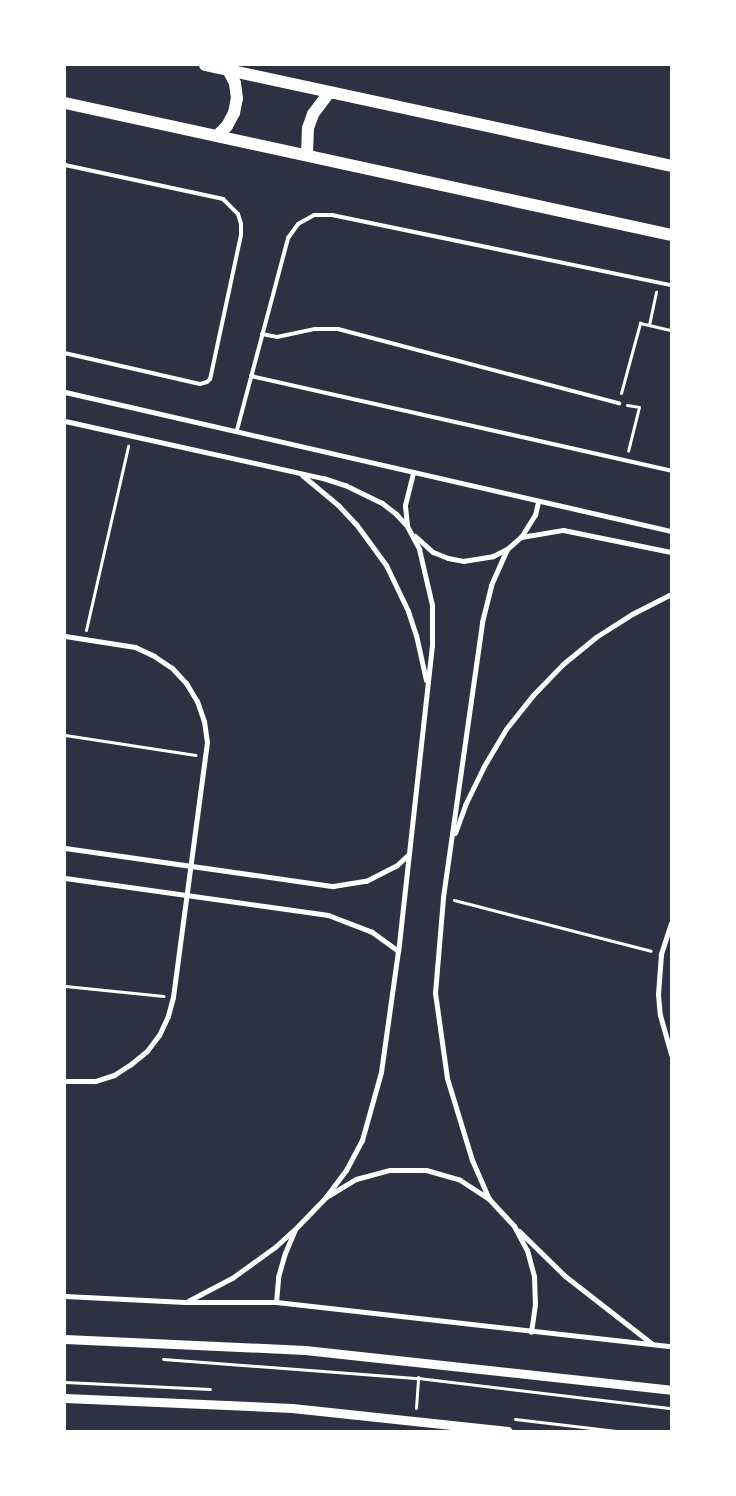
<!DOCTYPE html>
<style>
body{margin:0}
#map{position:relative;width:736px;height:1496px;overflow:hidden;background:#2d3142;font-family:"Source Sans 3",sans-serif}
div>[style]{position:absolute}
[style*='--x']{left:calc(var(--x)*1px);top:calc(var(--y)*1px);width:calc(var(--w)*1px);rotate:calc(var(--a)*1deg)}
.path>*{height:3px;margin:-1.5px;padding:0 1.5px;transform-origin:1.5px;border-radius:1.5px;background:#fff}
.service>*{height:4px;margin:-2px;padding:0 2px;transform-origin:2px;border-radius:2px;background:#fff}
.minor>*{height:5px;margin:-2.5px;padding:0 2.5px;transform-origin:2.5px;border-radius:2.5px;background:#fff}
.tertiary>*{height:9px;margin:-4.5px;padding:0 4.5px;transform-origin:4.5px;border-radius:4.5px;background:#fff}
.primary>*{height:12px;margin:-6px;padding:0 6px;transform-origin:6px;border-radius:6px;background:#fff}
span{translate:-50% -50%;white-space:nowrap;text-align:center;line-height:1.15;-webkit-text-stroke:5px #fff;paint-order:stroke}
.frame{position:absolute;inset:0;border:66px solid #fff;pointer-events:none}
</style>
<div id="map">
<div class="path">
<div style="--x:649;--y:325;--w:34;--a:-78"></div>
<div style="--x:621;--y:393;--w:73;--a:-74.8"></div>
<div style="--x:640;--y:323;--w:32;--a:13"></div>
<div style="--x:627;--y:405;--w:12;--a:9"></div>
<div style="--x:639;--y:407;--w:45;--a:104"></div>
<div style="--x:86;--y:630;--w:189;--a:-77.1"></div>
<div style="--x:65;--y:735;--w:132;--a:8.7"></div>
<div style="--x:454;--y:900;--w:203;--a:14.5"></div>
<div style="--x:65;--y:986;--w:99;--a:5.8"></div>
<div style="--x:163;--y:1359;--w:256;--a:4.3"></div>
<div style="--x:418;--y:1378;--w:255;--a:6.8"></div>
<div style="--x:65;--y:1382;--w:145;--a:2.8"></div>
<div style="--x:416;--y:1408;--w:31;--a:-86"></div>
<div style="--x:515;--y:1419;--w:102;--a:6.8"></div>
</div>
<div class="service">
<div style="--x:65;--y:165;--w:162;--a:12.1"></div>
<div style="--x:223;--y:199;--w:21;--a:45"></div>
<div style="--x:238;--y:214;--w:10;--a:73"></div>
<div style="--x:241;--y:224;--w:11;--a:90"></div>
<div style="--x:241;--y:235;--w:147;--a:102.1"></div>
<div style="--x:210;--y:379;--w:4;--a:135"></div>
<div style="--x:207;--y:382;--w:7;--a:164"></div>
<div style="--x:200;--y:384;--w:139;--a:-167.1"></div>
<div style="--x:262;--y:334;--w:15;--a:11"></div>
<div style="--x:277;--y:337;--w:39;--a:-12"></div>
<div style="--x:315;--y:329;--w:23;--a:0"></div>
<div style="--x:338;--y:329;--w:291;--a:14.8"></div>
<div style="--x:251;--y:376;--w:431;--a:12.7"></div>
<div style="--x:237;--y:430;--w:199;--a:-75.1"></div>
<div style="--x:288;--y:238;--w:17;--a:-54"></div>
<div style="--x:298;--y:224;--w:18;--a:-29"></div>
<div style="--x:314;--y:215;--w:18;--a:0"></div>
<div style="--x:332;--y:215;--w:346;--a:11.7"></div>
</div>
<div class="minor">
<div style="--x:65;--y:392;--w:622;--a:12.92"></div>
<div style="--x:65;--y:421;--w:264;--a:12.5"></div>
<div style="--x:323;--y:478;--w:23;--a:18"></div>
<div style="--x:345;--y:485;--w:41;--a:25.9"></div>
<div style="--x:382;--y:503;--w:18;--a:38"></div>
<div style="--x:396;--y:514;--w:16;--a:47"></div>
<div style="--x:407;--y:526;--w:26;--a:62"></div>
<div style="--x:419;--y:549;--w:57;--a:76.9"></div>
<div style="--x:432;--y:605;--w:40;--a:90"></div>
<div style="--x:432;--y:645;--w:308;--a:96.3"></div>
<div style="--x:398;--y:951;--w:122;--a:98"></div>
<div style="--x:381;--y:1072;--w:71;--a:105.6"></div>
<div style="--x:362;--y:1140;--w:34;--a:118"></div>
<div style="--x:346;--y:1170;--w:34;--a:127"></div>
<div style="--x:302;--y:475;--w:47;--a:39.8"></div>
<div style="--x:338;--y:505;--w:26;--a:47"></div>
<div style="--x:356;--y:524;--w:51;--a:53.8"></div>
<div style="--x:386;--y:565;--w:51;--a:64.4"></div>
<div style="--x:408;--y:611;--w:25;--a:72"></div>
<div style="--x:416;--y:635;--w:46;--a:77.5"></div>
<div style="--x:407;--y:525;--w:20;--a:-96"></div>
<div style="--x:405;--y:505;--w:34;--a:-76"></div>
<div style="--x:415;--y:536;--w:24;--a:42"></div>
<div style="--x:433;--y:552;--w:16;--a:22"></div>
<div style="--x:448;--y:558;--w:15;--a:11"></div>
<div style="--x:463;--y:561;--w:30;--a:-9"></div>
<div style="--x:493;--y:556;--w:16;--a:-27"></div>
<div style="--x:507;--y:549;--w:18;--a:-41"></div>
<div style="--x:521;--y:537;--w:26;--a:-58"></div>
<div style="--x:535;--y:515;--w:13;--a:-77"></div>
<div style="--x:521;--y:537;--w:43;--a:-9.5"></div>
<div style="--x:563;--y:530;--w:110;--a:11.5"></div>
<div style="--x:65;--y:636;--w:71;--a:8.9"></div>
<div style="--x:135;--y:647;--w:21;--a:25"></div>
<div style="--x:154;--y:656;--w:22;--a:34"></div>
<div style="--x:172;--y:668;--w:21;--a:47"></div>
<div style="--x:186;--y:683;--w:21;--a:59"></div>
<div style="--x:197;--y:701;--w:21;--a:71"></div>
<div style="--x:204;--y:721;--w:21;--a:82"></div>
<div style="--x:207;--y:742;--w:257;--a:97.6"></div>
<div style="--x:173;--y:997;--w:20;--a:105"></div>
<div style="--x:168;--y:1016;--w:21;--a:115"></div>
<div style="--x:159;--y:1035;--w:20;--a:127"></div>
<div style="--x:147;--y:1051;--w:21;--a:141"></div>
<div style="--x:131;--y:1064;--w:20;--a:147"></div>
<div style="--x:114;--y:1075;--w:20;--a:162"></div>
<div style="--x:95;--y:1081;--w:30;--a:180"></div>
<div style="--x:455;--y:833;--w:30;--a:-70"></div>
<div style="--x:465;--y:805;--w:43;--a:-64"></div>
<div style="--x:484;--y:766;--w:43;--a:-59.3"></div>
<div style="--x:506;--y:729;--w:43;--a:-51.5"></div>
<div style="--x:533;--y:695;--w:43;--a:-45.9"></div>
<div style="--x:563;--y:664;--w:43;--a:-39.3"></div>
<div style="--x:596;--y:637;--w:43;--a:-32.6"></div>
<div style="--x:632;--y:614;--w:44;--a:-27.1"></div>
<div style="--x:65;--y:848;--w:271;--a:8.1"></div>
<div style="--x:333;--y:886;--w:33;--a:-9"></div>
<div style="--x:366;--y:881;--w:34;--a:-27"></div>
<div style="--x:396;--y:866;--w:16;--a:-43"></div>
<div style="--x:65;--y:878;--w:266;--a:8"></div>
<div style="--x:328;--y:915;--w:47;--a:21.1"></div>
<div style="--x:372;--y:932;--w:32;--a:36"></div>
<div style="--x:671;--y:923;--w:33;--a:108"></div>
<div style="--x:661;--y:954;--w:40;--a:94.3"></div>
<div style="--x:658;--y:994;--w:21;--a:85"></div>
<div style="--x:660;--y:1015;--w:41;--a:74.2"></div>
<div style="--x:489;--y:1199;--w:43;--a:-113.6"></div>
<div style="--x:472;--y:1160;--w:86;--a:-107"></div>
<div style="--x:447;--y:1078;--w:86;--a:-98"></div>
<div style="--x:435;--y:993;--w:96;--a:-85.2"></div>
<div style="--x:443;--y:897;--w:278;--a:-81.9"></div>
<div style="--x:482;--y:622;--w:38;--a:-76"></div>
<div style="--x:491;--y:585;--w:39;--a:-66"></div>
<div style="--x:519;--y:1231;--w:64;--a:44.4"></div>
<div style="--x:565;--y:1276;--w:109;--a:37.9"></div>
<div style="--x:65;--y:1296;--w:120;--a:2.9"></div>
<div style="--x:185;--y:1302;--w:91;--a:0"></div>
<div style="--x:276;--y:1302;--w:397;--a:6.4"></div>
<div style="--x:188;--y:1301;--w:50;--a:-27.6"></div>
<div style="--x:232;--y:1278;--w:53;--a:-35.8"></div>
<div style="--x:275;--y:1247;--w:24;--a:-42"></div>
<div style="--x:276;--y:1302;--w:25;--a:-85"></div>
<div style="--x:278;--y:1277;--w:25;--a:-74"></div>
<div style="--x:285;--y:1253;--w:26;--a:-67"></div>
<div style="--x:295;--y:1229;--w:45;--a:-45.9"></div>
<div style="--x:326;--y:1197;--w:35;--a:-31"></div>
<div style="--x:356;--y:1179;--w:35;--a:-15"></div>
<div style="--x:390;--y:1170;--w:36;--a:0"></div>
<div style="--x:426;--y:1170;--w:35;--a:16"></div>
<div style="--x:460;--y:1180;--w:35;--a:33"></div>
<div style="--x:489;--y:1199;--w:37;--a:47"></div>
<div style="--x:514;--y:1226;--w:27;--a:62"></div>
<div style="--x:527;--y:1250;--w:28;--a:75"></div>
<div style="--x:534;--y:1277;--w:27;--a:88"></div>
<div style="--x:535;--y:1304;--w:28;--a:98"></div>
</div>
<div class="tertiary">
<div style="--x:65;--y:1339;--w:240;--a:2.6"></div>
<div style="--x:305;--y:1350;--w:368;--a:6.2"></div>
<div style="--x:65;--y:1398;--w:227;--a:2.5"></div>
<div style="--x:292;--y:1408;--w:217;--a:6.1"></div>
</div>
<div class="primary">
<div style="--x:205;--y:65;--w:477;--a:12.2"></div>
<div style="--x:65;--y:103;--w:620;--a:12.29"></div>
<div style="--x:217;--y:136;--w:14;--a:-45"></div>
<div style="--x:227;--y:126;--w:15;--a:-62"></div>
<div style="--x:234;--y:113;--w:15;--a:-79"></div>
<div style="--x:237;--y:98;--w:15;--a:-98"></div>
<div style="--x:235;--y:83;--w:15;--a:-118"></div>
<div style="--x:307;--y:155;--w:27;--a:-88"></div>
<div style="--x:308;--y:128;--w:15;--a:-70"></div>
<div style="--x:313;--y:114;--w:26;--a:-53"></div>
</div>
<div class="frame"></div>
</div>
